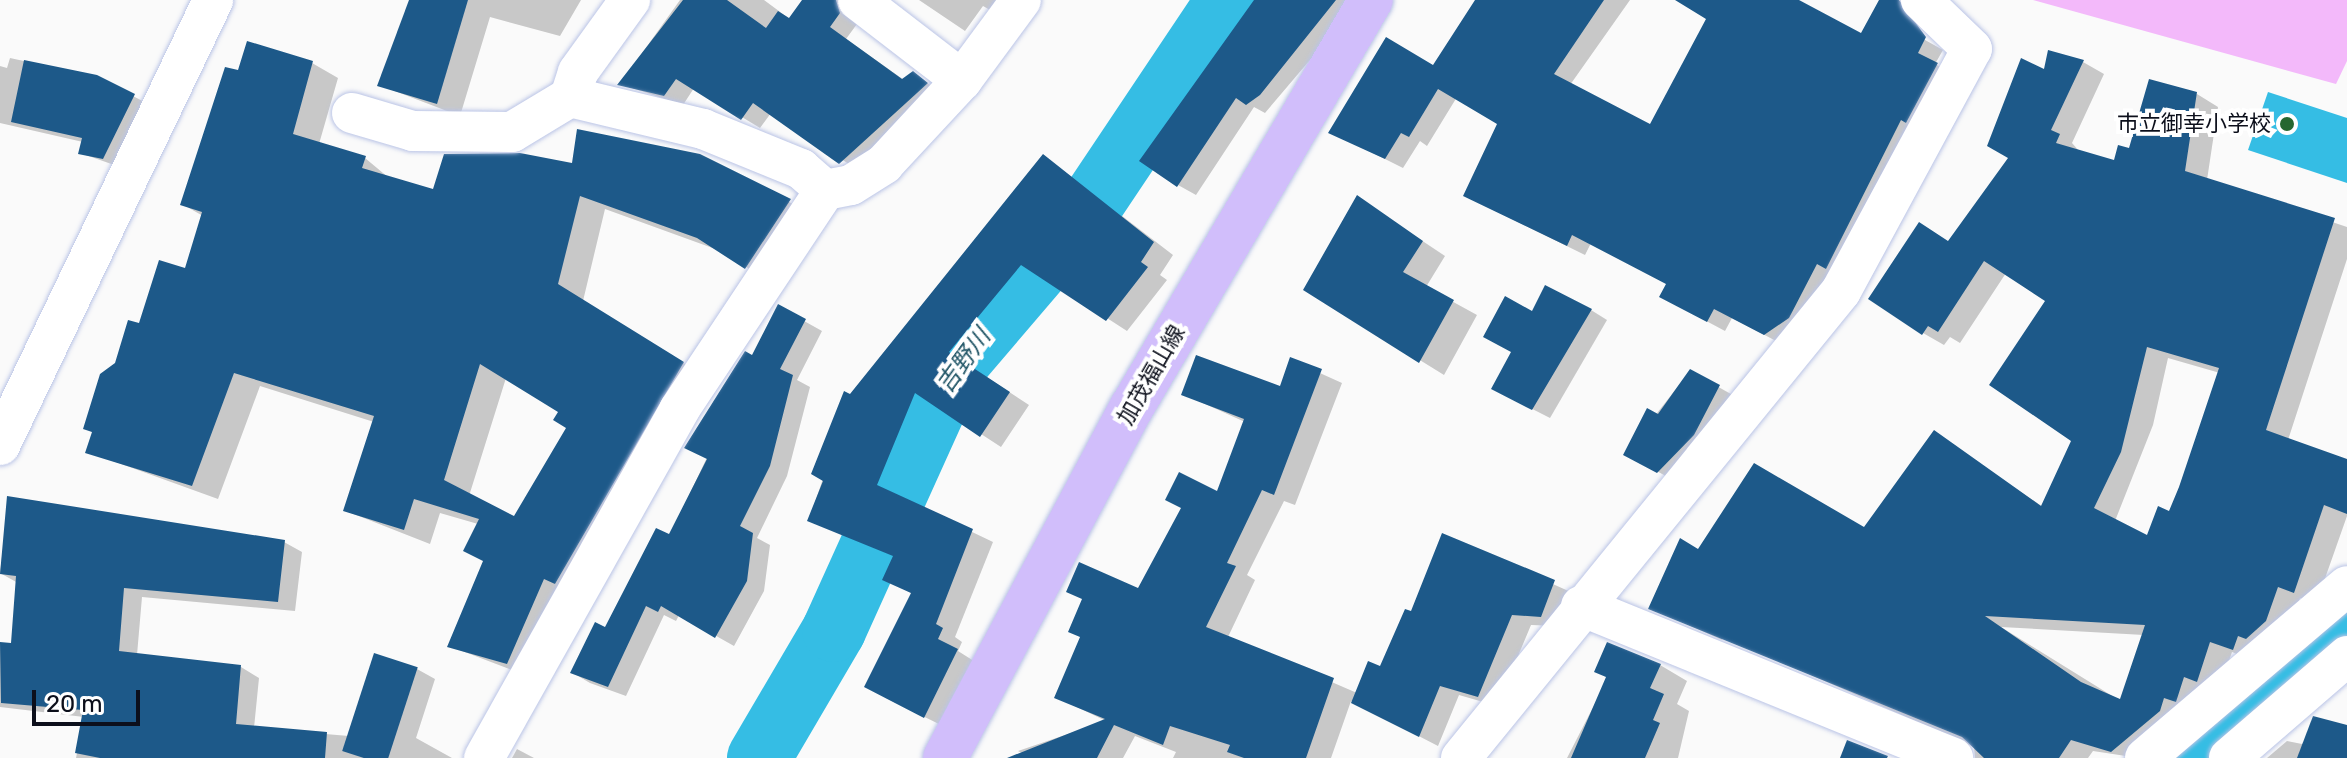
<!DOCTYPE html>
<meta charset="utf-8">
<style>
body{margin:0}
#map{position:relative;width:2347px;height:758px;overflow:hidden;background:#fafafa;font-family:Rubik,"Noto Sans JP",sans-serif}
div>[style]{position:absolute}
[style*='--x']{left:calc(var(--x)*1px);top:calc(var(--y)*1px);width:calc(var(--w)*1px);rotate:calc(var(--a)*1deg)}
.green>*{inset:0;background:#f3b9fa}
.water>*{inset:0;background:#35bde4}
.shadow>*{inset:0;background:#0003}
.river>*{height:64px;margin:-32px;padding:0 32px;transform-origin:32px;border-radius:32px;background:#35bde4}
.building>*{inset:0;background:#1d5989;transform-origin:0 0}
.roads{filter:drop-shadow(0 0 2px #bac4e6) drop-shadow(0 0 2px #bac4e6)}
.minor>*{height:40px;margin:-20px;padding:0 20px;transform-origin:20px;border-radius:20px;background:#fff}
.major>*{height:44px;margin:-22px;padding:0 22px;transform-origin:22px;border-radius:22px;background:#d1befb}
.dots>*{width:22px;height:22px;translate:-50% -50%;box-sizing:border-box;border:4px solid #fff;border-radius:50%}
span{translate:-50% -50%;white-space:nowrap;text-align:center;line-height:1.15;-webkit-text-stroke:8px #fff;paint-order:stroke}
.poi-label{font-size:22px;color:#0c0f1b}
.right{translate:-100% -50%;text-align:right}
.street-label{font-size:22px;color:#0c0f1b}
.water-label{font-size:24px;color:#1f5465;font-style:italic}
.scale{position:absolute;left:32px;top:690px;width:108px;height:36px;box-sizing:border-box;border:4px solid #0c0f1b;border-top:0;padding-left:10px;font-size:24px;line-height:28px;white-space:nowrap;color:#0c0f1b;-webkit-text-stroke:6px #fff;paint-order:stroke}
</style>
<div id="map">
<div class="green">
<div style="clip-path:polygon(2033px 0,2347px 0,2347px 61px,2336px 84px)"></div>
</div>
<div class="water">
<div style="clip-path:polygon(2268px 92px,2347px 118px,2347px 183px,2248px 150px)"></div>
</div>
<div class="shadow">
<div style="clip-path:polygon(410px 0,581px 0,560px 36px,490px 17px,460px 116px,379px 85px)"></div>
<div style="clip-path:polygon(680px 0,764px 0,791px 20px,804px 0,857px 0,857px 24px,846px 39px,904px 80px,913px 74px,944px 94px,861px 172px,771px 113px,760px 128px,694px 88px,683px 105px,620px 84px)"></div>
<div style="clip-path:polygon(919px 0,1019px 0,1004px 18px,983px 6px,965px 31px)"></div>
<div style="clip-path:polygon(1238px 0,1361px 0,1265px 113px,1254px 107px,1196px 195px,1178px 185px,1250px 9px)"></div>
<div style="clip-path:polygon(1477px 0,1630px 0,1570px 85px,1651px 127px,1709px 19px,1686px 0,1795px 0,1862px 36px,1875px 12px,1943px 50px,1935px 64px,1955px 75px,1844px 278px,1782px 344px,1732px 318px,1725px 331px,1680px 307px,1669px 284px,1591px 243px,1585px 255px,1483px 205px,1500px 123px,1457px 97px,1427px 146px,1420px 141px,1403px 168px,1331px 132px,1434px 68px)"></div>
<div style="clip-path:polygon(10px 58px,97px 77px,150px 105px,120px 167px,80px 153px,83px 142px,0 123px,0 66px,7px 68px)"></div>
<div style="clip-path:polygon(evenodd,2083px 62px,2104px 74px,2072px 143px,2079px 151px,2115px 162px,2197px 94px,2218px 107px,2207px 180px,2347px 227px,2347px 259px,2288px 440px,2347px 461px,2347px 516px,2316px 604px,2300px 598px,2287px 633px,2255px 661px,2232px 652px,2218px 693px,2139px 758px,2093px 751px,2088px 758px,1975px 758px,1974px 747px,1743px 645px,1741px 594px,1722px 640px,1651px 608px,1699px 551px,1865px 529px,1934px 433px,2043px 507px,2074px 441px,2048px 300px,2006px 273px,1960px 343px,1950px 337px,1944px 345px,1923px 333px,1950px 243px,2011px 158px,2045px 72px,2083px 62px,2168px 358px,2220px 373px,2170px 513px,2149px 537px,2115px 521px,2153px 425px,2168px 358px,2083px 62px,2001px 627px,2144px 635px,2122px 702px,2001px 627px)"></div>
<div style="clip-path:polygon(evenodd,312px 63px,338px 78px,319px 144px,365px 158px,389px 178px,434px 192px,574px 165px,700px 156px,816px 216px,771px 282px,718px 250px,605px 209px,583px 301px,708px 378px,533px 678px,449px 646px,485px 561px,478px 524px,440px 513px,430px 544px,346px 511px,374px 422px,260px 386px,218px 499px,88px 452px,94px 433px,85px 428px,116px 364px,186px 271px,203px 216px,182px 204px,239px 73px,312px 63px,506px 378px,561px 411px,568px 427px,515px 519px,469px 496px,506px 378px)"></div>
<div style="clip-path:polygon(1044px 156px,1173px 255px,1160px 275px,1167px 280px,1127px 331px,1042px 276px,968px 365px,1029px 405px,1001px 447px,935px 404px,897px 496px,993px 542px,955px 637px,962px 642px,958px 651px,977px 663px,945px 727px,886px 698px,913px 594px,884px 579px,894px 558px,809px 520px,851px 396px)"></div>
<div style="clip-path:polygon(1358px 198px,1445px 256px,1426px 287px,1477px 315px,1444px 375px,1305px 289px)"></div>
<div style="clip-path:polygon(779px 307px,822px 331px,797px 380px,810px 387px,787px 476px,757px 538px,770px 545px,764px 591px,734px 646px,679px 615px,676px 621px,664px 615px,626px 696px,590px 683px,573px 673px,669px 537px)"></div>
<div style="clip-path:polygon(1591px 310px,1607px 320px,1550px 418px,1511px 398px)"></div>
<div style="clip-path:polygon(1291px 360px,1342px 383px,1295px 505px,1284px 501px,1247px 575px,1255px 580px,1228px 637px,1357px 693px,1381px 669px,1412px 614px,1443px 535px,1573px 593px,1559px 626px,1531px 625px,1497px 706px,1459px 695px,1438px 746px,1351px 701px,1331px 758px,1173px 758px,1176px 752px,1135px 736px,1123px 758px,1031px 758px,1018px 751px,1106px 721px,1056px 697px,1218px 493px,1245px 422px,1183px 394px,1281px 389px)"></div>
<div style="clip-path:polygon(1690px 371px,1738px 398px,1677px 482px,1625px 454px)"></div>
<div style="clip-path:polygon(9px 499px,284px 542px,302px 552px,295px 611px,142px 597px,137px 655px,241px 667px,259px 678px,254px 728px,349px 736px,417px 669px,435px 679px,416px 738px,452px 758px,76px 758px,84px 717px,0 707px,0 644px,13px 645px,18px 583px,0 573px)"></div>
<div style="clip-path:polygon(1660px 665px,1687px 681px,1677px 704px,1689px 711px,1678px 758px,1567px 758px,1608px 678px)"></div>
<div style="clip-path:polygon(2347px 727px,2347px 758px,2267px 758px,2287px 741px,2302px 744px)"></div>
<div style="clip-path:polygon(517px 749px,534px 758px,512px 758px)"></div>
</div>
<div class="river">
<div style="--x:759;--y:758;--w:148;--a:-59.6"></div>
<div style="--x:834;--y:630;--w:286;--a:-65.7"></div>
<div style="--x:952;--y:369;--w:208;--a:-49.5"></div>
<div style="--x:1087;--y:211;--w:254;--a:-56.2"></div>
<div style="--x:2179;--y:758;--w:221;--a:-40.6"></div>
</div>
<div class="building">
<div style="clip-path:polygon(409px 0,468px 0,437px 104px,377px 86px)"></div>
<div style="clip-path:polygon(683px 0,727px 0,766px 28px,778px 11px,789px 18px,802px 0,836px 0,840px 13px,830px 27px,902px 79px,913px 71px,928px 83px,839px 164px,753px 103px,741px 120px,676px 79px,664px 96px,617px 85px)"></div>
<div style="clip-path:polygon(1254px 0,1336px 0,1260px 95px,1246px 105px,1236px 98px,1177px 187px,1139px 161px)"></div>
<div style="clip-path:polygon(1475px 0,1604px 0,1554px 74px,1650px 124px,1706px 19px,1675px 0,1799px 0,1861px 33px,1879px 0,1899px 0,1926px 37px,1918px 53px,1938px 63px,1906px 123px,1901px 120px,1826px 269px,1817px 264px,1789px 318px,1764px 335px,1714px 309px,1707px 322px,1659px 297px,1666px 284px,1572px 235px,1567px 246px,1463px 196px,1497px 124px,1438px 89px,1409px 137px,1401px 133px,1385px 159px,1328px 133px,1386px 37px,1433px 65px)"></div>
<div style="clip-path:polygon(evenodd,247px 41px,313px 61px,293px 134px,366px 156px,362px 168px,433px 189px,444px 154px,520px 153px,572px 163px,577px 129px,700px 154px,791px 199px,745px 269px,697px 238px,580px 196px,558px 284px,684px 362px,555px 584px,544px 579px,507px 664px,447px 647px,483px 561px,463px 551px,479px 519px,414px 499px,404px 530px,343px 511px,374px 416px,234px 373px,192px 486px,85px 453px,92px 432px,83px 429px,100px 374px,115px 363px,128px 320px,139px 323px,159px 260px,185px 268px,202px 212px,180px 205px,225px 67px,238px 70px,247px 41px,480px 364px,558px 412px,553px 420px,566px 428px,514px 516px,444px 480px,480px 364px)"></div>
<div style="clip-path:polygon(evenodd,2048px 50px,2084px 60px,2051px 130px,2060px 134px,2056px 143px,2114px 160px,2118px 145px,2129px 148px,2149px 79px,2197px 92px,2185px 171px,2335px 218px,2266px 430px,2347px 459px,2347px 514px,2324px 505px,2294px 593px,2278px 587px,2266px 621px,2246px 639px,2238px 636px,2233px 650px,2210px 642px,2197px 682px,2184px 677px,2176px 702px,2164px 698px,2160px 711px,2111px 752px,2071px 740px,2059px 758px,1984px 758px,1962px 737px,1648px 609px,1680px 538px,1698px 549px,1754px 463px,1864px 527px,1934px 430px,2041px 506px,2071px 441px,1989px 385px,2045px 301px,1984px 261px,1938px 332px,1928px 326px,1922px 335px,1868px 299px,1919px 222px,1948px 241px,2008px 158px,1987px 146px,2021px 58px,2044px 69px,2048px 50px,2147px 347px,2219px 368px,2179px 487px,2169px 511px,2158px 506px,2147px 535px,2094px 508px,2121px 452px,2147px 347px,2048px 50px,1985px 616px,2145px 625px,2120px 699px,2081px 682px,1985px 616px)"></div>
<div style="clip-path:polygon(24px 60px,97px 75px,135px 94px,103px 159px,78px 154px,82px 138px,11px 122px)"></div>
<div style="clip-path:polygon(1043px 154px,1154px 242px,1141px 262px,1148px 267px,1106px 321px,1021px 265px,949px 352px,1010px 392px,980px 437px,915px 393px,877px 485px,973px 529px,936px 624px,943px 628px,938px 639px,958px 649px,924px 718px,864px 687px,911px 593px,882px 580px,893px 556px,807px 521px,823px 481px,811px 474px,844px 391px,850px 394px)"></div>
<div style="clip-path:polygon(1357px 195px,1423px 241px,1403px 272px,1454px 300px,1419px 363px,1303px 290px)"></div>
<div style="clip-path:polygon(1545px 285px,1592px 309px,1532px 410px,1491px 389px,1511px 352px,1483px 337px,1505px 296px,1532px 311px)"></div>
<div style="clip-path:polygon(778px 304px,806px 319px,780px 369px,793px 375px,770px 466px,740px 526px,753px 533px,747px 581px,715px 638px,661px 606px,658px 612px,646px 606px,608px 687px,570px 673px,595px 622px,605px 627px,656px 528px,669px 534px,707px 459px,684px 448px,745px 351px,752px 355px)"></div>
<div style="clip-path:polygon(1196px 355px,1280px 386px,1290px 357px,1322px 369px,1274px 495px,1262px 490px,1227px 563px,1236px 566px,1206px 627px,1334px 678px,1306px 758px,1244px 758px,1227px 752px,1230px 745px,1170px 726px,1163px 745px,1114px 725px,1097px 758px,1007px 758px,1105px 719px,1054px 698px,1080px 637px,1068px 632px,1082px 599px,1066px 592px,1079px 562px,1138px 588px,1181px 508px,1165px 500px,1179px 472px,1217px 491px,1244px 419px,1181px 395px)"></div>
<div style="clip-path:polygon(1690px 369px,1720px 385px,1694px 435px,1657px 473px,1623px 455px,1647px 408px,1658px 414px)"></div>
<div style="clip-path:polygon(7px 496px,285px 540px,278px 602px,124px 588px,119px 651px,241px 665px,236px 724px,327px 732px,325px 758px,100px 758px,75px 753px,83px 710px,1px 703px,0 642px,11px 643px,16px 576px,0 574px)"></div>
<div style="clip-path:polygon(1442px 533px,1555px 580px,1541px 617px,1512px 615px,1478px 697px,1440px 686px,1419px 737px,1351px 703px,1368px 661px,1380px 666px,1405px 609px,1411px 611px)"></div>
<div style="clip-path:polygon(1607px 642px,1661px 664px,1650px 688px,1664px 694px,1653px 720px,1660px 723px,1645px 758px,1571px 758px,1606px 677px,1594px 672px)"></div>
<div style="left:374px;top:653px;width:46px;height:103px;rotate:18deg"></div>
<div style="clip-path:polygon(2313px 716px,2347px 725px,2347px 758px,2297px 758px)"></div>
<div style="clip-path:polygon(1847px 740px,1888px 756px,1887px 758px,1840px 758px)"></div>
</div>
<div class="roads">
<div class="minor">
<div style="--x:858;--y:0;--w:131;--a:37.6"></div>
<div style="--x:570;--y:97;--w:137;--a:13.5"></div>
<div style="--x:703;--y:129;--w:106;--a:22.2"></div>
<div style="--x:801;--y:169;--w:32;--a:41"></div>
<div style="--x:352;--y:113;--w:64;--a:16.4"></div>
<div style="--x:413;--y:131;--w:99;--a:0.6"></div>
<div style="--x:512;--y:132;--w:68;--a:-31.1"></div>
<div style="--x:570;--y:97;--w:26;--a:-72"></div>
<div style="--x:578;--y:72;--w:89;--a:-54.2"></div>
<div style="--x:0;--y:445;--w:493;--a:-64.4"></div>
<div style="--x:1581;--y:606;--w:402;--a:22.2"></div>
<div style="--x:484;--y:758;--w:399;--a:-60.7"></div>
<div style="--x:679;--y:410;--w:264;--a:-56.4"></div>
<div style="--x:825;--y:190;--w:26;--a:-11"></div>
<div style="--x:851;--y:185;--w:39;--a:-32"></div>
<div style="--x:884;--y:164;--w:115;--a:-47.1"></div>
<div style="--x:962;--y:80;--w:99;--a:-53.6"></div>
<div style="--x:1461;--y:758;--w:602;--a:-50.86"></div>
<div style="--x:1841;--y:291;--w:275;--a:-61.6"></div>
<div style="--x:1972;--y:49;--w:71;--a:-136.1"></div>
<div style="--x:2145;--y:758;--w:265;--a:-40.4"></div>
<div style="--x:2229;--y:758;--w:156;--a:-40.8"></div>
</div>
<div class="major">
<div style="--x:945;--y:758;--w:398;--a:-62"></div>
<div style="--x:1132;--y:407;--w:472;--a:-59.6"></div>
</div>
</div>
<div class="dots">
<div style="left:2287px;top:124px;background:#266730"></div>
</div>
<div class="poi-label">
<span class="right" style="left:2271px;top:124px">市立御幸小学校</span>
</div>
<div class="street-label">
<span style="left:1151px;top:375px;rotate:-60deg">加茂福山線</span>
</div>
<div class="water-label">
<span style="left:964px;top:361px;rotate:-54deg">吉野川</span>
</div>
<div class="scale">20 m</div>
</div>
